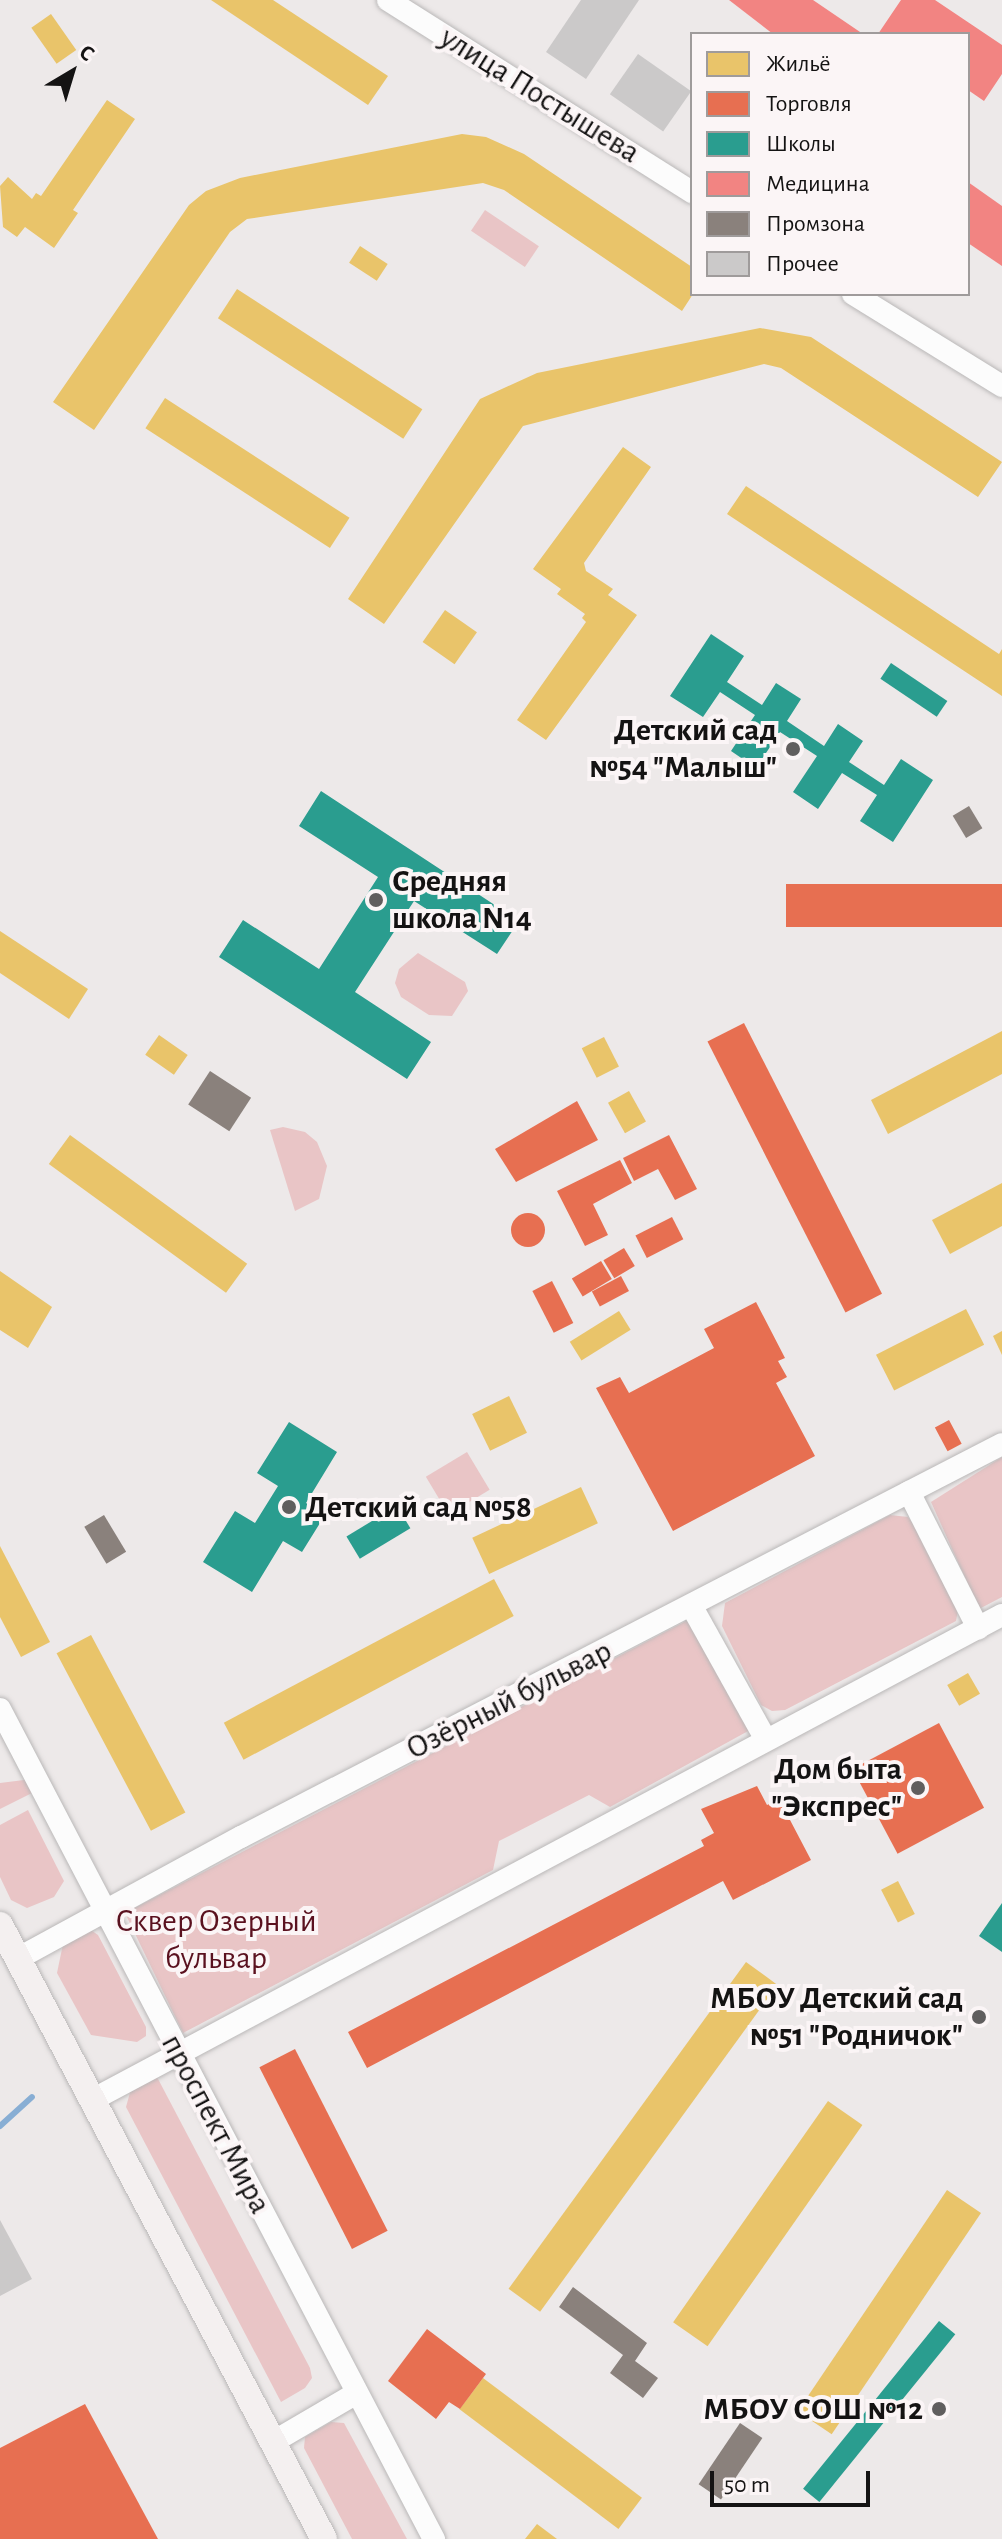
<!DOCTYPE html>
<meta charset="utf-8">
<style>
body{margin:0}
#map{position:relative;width:1002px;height:2539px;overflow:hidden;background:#ede9e9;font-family:"Alegreya Sans",sans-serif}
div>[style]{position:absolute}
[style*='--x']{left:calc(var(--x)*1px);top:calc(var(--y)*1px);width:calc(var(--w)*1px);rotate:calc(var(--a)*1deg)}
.green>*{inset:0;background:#e9c5c6;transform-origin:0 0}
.homes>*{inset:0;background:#e9c46a;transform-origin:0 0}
.shops>*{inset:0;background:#e76f51;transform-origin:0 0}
.round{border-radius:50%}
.schools>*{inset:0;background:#2a9d8f;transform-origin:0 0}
.health>*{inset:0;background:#f28482}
.industry>*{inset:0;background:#8a817c;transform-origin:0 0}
.stream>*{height:6px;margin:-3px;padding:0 3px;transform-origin:3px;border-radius:3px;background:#88aed4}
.building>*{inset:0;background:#cbc9c9;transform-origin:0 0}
.roads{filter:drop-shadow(0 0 2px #bab8b8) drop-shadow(0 0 2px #bab8b8)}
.tertiary>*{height:22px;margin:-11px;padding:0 11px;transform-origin:11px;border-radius:11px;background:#fcfcfc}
.secondary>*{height:26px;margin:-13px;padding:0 13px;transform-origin:13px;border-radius:13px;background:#f4f0f0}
.dots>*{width:22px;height:22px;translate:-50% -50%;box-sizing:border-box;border:4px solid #fbf5f6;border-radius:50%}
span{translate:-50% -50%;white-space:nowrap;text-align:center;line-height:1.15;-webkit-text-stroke:8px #fbf5f6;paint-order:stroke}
.street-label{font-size:32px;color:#141313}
.poi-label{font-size:32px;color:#141313;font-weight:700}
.right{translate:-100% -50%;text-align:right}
.left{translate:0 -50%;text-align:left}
.park-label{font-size:32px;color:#5a111f}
.legend{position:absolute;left:690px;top:32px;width:280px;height:264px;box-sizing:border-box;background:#fbf5f6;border:2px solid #9f9b9b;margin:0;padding:10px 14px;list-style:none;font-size:24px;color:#141313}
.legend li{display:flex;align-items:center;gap:16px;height:40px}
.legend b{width:40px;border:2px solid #9f9b9b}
.north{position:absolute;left:32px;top:32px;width:80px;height:80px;-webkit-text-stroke:6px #fbf5f6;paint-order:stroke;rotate:38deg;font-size:22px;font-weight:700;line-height:32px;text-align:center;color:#141313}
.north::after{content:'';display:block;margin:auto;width:28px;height:36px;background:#141313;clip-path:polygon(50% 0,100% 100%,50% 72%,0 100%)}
.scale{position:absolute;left:710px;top:2471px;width:160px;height:36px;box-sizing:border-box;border:4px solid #141313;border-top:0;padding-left:10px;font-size:24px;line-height:28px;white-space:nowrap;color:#141313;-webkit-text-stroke:6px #fbf5f6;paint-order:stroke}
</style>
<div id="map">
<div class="green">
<div style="left:485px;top:210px;width:65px;height:25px;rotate:34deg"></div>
<div style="clip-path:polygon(418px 953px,465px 982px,468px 991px,452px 1016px,429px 1015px,401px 997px,395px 983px,399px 969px)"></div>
<div style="clip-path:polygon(283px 1127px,305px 1132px,317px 1142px,327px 1166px,319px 1199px,295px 1211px,270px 1130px)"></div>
<div style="left:467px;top:1452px;width:44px;height:48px;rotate:59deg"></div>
<div style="clip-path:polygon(1002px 1457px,1002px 1597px,979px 1609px,931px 1502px)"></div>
<div style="clip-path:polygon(890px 1515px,908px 1517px,916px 1528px,958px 1610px,956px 1621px,785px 1710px,772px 1711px,761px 1705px,722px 1626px,725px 1603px)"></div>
<div style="clip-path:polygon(688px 1620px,750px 1730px,610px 1807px,589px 1795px,499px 1841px,493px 1870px,183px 2033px,125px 1913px)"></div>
<div style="clip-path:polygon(32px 1779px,38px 1790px,0 1809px,0 1783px)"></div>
<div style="clip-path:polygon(28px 1810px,64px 1881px,54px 1897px,27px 1908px,11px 1900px,0 1877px,0 1825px)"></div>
<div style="clip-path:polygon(88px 1928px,98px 1935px,146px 2027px,146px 2036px,137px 2042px,91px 2035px,57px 1973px,63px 1944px)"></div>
<div style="clip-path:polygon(157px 2077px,310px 2368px,312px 2378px,305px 2388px,281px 2402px,126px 2107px,131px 2089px)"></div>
<div style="clip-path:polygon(331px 2422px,344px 2423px,407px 2539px,352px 2539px,304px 2448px,305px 2437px)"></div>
</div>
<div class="homes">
<div style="clip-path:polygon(211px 0,273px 0,388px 76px,368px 105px)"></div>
<div style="left:51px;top:14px;width:44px;height:24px;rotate:55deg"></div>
<div style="clip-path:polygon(107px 100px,135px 119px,73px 210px,78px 213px,54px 248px,25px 227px,17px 237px,3px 227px,0 186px,8px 177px,32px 199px,36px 193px,41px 196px)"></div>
<div style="clip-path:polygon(462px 134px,486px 137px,524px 154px,692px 267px,693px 294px,682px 311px,504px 190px,483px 183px,247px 219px,230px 232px,94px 430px,53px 402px,189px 205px,206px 191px,240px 178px)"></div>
<div style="left:360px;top:246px;width:33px;height:20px;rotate:33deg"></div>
<div style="left:237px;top:289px;width:221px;height:35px;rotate:33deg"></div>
<div style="clip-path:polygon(760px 328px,811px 337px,1002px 462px,978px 497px,781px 368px,764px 364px,523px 426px,384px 624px,348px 599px,480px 399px,537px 373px)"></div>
<div style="left:165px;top:398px;width:220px;height:36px;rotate:33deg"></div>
<div style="clip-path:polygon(623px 447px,651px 467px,584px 563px,586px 571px,613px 589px,608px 595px,637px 615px,546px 740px,517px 720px,586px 622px,582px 618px,585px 614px,557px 594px,561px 589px,533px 569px)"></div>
<div style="clip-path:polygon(746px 486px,999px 654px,1002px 649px,1002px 696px,727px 514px)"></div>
<div style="left:445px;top:610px;width:39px;height:39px;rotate:35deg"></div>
<div style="clip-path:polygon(0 931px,88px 989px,69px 1019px,0 973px)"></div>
<div style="clip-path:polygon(1002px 1031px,1002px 1074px,888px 1134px,871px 1100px)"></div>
<div style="left:159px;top:1035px;width:35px;height:24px;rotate:35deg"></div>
<div style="left:604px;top:1037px;width:33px;height:25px;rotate:63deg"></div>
<div style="left:629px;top:1091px;width:35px;height:24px;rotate:61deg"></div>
<div style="left:70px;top:1135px;width:219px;height:36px;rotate:36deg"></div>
<div style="clip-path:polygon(1002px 1183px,1002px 1226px,950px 1254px,932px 1220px)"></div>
<div style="clip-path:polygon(0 1271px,52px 1307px,28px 1348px,0 1330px)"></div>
<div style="left:966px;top:1309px;width:40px;height:101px;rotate:63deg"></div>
<div style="left:619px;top:1311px;width:22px;height:58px;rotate:58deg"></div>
<div style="clip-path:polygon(1002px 1331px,1002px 1355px,993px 1336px)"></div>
<div style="left:509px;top:1396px;width:41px;height:41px;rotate:64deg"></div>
<div style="left:581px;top:1487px;width:40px;height:120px;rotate:65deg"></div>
<div style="clip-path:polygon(0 1546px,50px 1642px,21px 1657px,0 1617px)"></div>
<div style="left:494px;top:1579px;width:42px;height:306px;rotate:62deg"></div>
<div style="left:91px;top:1635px;width:201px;height:39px;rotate:62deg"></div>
<div style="left:968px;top:1673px;width:24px;height:24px;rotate:60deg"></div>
<div style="left:898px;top:1881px;width:37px;height:19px;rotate:63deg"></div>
<div style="left:746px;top:1962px;width:39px;height:404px;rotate:36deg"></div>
<div style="left:828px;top:2101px;width:42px;height:270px;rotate:35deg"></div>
<div style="left:947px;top:2190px;width:41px;height:267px;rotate:34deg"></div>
<div style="left:483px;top:2378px;width:199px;height:39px;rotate:37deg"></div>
<div style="clip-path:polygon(537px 2524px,557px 2539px,525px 2539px)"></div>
</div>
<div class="shops">
<div style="left:1002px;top:884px;width:43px;height:216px;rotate:90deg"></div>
<div style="left:744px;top:1023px;width:304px;height:41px;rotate:63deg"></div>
<div style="clip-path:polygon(577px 1101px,598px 1140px,516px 1182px,495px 1149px)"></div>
<div style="clip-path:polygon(669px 1135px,697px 1189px,675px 1200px,658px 1169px,634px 1181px,623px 1158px)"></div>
<div style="clip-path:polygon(620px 1160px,632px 1183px,593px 1204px,608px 1235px,585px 1246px,557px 1191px)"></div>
<div class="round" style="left:511px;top:1213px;width:34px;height:34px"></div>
<div style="left:672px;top:1217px;width:25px;height:41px;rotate:63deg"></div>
<div style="left:624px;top:1248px;width:21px;height:24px;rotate:59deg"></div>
<div style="left:601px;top:1261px;width:21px;height:34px;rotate:59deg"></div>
<div style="left:621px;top:1276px;width:17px;height:33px;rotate:62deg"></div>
<div style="left:552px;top:1281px;width:47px;height:22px;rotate:63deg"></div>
<div style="clip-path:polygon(756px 1302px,785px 1358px,778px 1361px,787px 1377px,776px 1383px,815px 1456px,673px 1531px,596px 1388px,620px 1377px,629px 1393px,714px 1348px,704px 1329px)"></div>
<div style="left:949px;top:1420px;width:27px;height:16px;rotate:62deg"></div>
<div style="left:939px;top:1723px;width:96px;height:98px;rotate:62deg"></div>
<div style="clip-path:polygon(757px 1786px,767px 1805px,779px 1799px,811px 1860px,733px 1900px,723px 1881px,367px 2068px,348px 2032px,704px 1846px,701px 1840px,714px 1833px,701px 1809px)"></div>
<div style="left:295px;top:2049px;width:204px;height:40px;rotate:63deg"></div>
<div style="clip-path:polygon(427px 2329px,486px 2374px,460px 2409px,449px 2402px,436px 2419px,388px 2381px)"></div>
<div style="clip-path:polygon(85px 2404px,158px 2539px,0 2539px,0 2448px)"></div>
</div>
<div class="schools">
<div style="clip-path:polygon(711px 634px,744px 656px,727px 682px,762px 705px,776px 683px,801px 699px,787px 721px,824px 746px,838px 724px,863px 741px,849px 762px,884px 785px,901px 759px,933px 780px,893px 842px,860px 821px,877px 795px,842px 773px,818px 809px,793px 792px,817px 756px,780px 732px,756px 768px,731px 751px,755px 715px,720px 692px,703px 717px,670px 696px)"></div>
<div style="left:891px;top:663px;width:68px;height:19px;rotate:34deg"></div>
<div style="clip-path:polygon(321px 791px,519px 921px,497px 954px,414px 901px,355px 992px,431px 1042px,407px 1079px,219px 957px,243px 920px,319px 969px,378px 877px,299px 826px)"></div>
<div style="clip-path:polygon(289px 1422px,337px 1452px,306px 1503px,325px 1515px,302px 1552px,283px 1541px,252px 1592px,203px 1562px,235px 1511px,255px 1523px,278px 1486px,257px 1473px)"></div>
<div style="left:397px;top:1506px;width:26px;height:59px;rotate:59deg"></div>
<div style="clip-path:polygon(1002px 1903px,1002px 1952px,979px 1936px)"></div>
<div style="left:939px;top:2321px;width:21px;height:216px;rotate:39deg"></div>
</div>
<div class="health">
<div style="clip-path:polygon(729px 0,813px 0,863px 34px,773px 34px)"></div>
<div style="clip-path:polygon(901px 0,935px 0,1002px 45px,1002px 74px,984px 101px,968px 90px,968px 34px,878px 34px)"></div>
<div style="clip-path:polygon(968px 182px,1002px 206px,1002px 266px,968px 243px)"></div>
</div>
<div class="industry">
<div style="left:969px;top:806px;width:26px;height:19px;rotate:59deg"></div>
<div style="left:210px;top:1071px;width:49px;height:40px;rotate:33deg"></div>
<div style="left:104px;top:1515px;width:43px;height:23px;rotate:59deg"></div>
<div style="clip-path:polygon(573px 2287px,647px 2343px,635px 2361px,658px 2378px,643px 2398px,610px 2373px,623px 2355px,559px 2307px)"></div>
<div style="left:740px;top:2423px;width:27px;height:74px;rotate:34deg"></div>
</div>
<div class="stream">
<div style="--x:0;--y:2126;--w:43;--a:-42.2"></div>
</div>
<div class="building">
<div style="clip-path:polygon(581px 0,639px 0,586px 79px,546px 52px)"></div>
<div style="left:638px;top:54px;width:65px;height:49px;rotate:35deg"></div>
<div style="clip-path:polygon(0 2220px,32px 2279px,0 2296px)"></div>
</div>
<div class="roads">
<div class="tertiary">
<div style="--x:388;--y:0;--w:360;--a:32.3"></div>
<div style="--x:853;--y:294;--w:175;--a:31.7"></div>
<div style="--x:909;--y:1492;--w:153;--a:63.1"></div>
<div style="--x:692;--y:1607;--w:152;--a:60.9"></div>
<div style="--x:0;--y:1709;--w:937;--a:62.4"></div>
<div style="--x:17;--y:1959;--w:255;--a:-28.6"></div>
<div style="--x:241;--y:1837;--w:856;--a:-27.31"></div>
<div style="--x:92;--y:2100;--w:1031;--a:-28.06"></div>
<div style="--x:273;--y:2442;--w:97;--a:-30.3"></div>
</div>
<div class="secondary">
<div style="--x:0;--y:1925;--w:694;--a:62.18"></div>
</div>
</div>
<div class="dots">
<div style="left:793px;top:749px;background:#605e5e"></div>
<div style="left:376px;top:900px;background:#605e5e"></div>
<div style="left:289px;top:1507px;background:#605e5e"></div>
<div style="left:918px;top:1788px;background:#605e5e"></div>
<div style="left:979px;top:2017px;background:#605e5e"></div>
<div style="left:939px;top:2409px;background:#605e5e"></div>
</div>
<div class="street-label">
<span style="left:540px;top:95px;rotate:32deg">улица Постышева</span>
<span style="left:509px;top:1700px;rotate:-27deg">Озёрный бульвар</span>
<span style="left:216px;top:2124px;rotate:62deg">проспект Мира</span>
</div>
<div class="poi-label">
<span class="right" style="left:777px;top:749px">Детский сад<br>№54 "Малыш"</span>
<span class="left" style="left:392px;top:900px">Средняя<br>школа N14</span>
<span class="left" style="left:305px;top:1507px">Детский сад №58</span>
<span class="right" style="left:902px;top:1788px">Дом быта<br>"Экспрес"</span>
<span class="right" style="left:963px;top:2017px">МБОУ Детский сад<br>№51 "Родничок"</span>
<span class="right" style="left:923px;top:2409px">МБОУ СОШ №12</span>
</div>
<div class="park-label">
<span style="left:216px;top:1940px">Сквер Озерный<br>бульвар</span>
</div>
<ul class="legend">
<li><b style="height:22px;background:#e9c46a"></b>Жильё</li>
<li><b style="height:22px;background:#e76f51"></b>Торговля</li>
<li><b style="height:22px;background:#2a9d8f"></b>Школы</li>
<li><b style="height:22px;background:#f28482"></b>Медицина</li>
<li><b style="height:22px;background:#8a817c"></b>Промзона</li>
<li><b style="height:22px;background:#cbc9c9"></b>Прочее</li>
</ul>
<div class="north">С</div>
<div class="scale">50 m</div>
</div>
